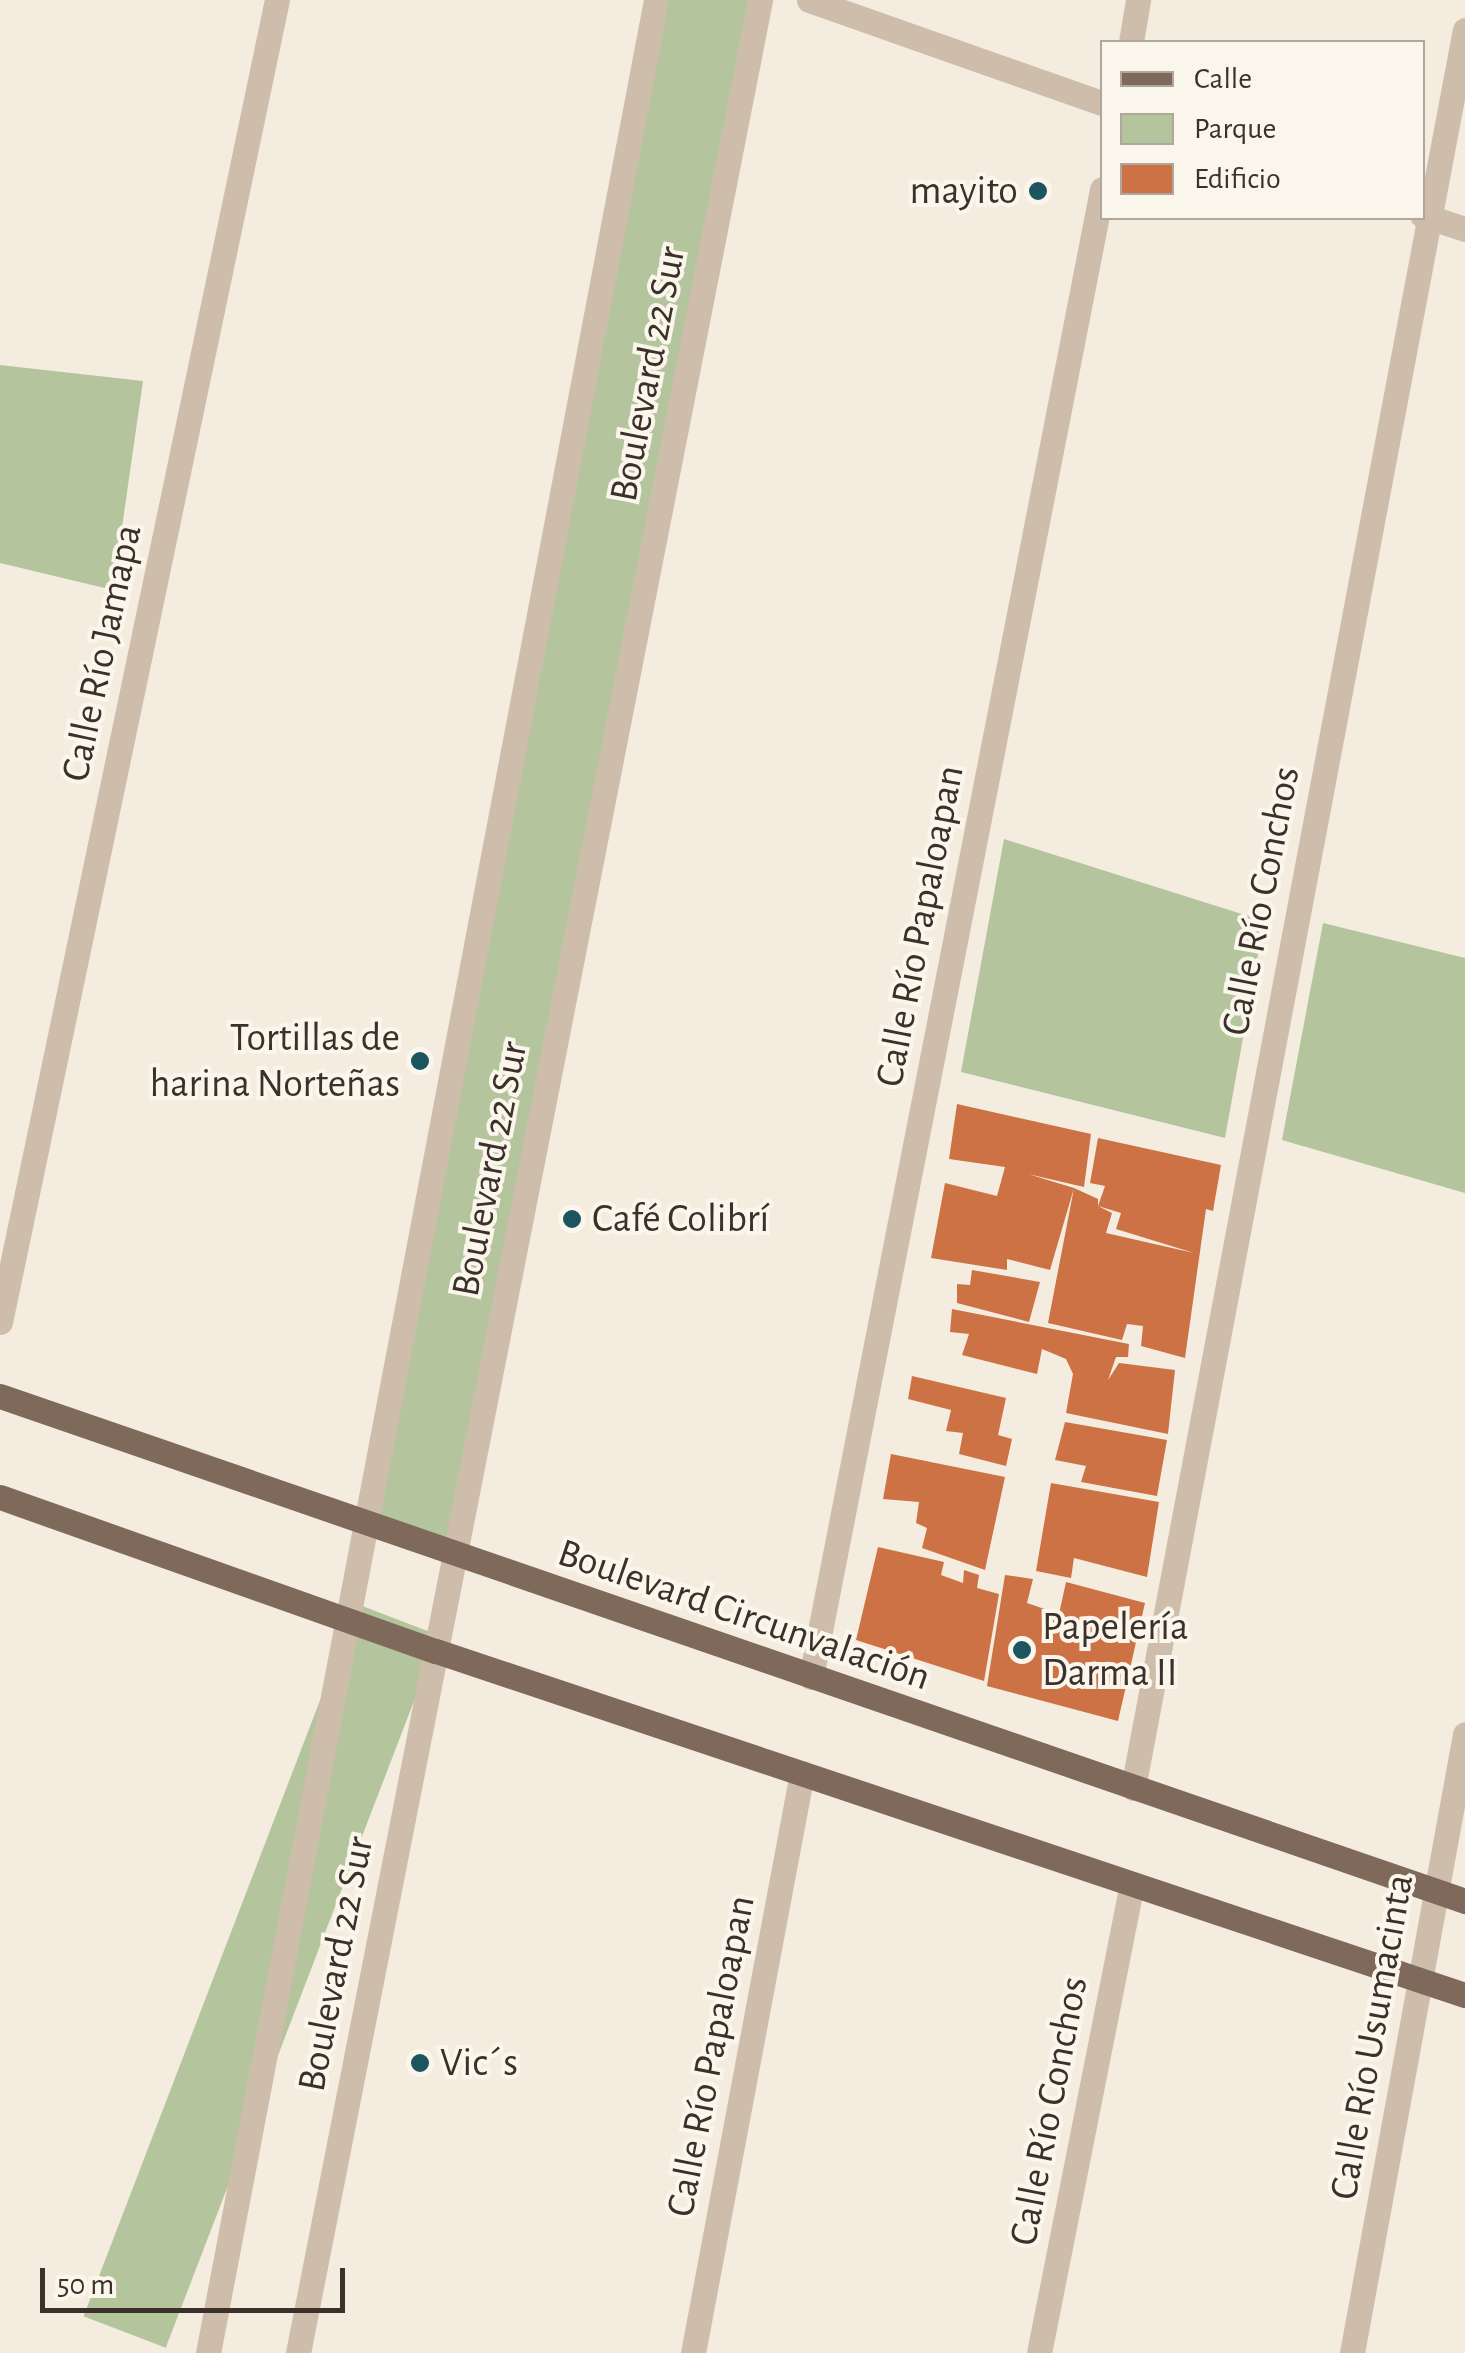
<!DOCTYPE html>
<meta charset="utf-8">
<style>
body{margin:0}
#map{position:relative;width:1465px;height:2353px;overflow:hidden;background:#f4ecdf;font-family:"Alegreya Sans",sans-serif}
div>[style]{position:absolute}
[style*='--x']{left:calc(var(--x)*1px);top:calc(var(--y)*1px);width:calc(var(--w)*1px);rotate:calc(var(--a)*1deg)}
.green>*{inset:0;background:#b4c59e;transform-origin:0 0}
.building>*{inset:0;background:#cd7245}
.minor>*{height:25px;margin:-12.5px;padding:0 12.5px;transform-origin:12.5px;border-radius:12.5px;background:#cebdaa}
.major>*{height:25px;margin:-12.5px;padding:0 12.5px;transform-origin:12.5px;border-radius:12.5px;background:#7e695a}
.dots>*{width:28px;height:28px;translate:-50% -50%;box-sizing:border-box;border:5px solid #fbf6ec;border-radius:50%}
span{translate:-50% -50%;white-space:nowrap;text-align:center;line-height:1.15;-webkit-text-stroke:8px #fbf6ec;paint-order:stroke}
.poi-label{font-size:40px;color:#3b312a}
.right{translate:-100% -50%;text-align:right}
.left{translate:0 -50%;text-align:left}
.street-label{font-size:40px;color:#3b312a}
.legend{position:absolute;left:1100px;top:40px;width:325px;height:180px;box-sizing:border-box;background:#fbf6ec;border:2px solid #aea79e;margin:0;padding:12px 18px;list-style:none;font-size:30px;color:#3b312a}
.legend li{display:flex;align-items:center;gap:20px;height:50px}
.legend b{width:50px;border:2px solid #aea79e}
.scale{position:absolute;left:40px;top:2268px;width:305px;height:45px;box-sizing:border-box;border:5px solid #3b312a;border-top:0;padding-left:12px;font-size:30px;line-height:35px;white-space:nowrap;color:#3b312a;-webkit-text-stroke:8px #fbf6ec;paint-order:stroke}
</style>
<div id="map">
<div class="green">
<div style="clip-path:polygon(657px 0,760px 0,454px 1560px,372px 1529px)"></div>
<div style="clip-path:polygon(0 365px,143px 381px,113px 590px,0 563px)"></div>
<div style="clip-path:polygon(1004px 839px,1264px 921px,1225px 1138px,961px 1072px)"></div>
<div style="clip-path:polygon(1323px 923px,1465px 958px,1465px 1193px,1282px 1140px)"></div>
<div style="left:357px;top:1604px;width:88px;height:763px;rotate:21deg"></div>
</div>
<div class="building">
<div style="clip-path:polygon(evenodd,957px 1104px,1091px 1134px,1084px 1187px,1028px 1174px,1074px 1188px,1098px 1199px,1098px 1206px,1105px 1186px,1090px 1183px,1098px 1138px,1221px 1165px,1213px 1211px,1206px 1209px,1185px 1358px,1141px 1346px,1143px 1326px,1127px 1324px,1122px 1340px,1048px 1323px,1074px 1188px,1050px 1270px,1007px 1259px,1007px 1270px,931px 1258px,945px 1183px,997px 1196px,1005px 1167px,949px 1159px,957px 1104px,1098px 1206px,1121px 1213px,1116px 1229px,1194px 1253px,1106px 1233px,1112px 1213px,1098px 1206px)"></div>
<div style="clip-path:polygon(972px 1270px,1040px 1282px,1029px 1322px,957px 1303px,957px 1284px,970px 1285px)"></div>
<div style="clip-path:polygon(952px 1309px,1129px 1344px,1128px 1357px,1116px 1357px,1108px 1380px,1119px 1363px,1175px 1370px,1168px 1434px,1066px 1413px,1073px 1374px,1066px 1359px,1042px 1349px,1037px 1374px,962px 1355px,969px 1334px,950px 1332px)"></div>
<div style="clip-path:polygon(912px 1376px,1006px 1398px,998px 1435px,1012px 1439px,1006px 1466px,959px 1454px,963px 1433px,946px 1431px,951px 1410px,908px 1399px)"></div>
<div style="clip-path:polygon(1065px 1422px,1167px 1440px,1157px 1496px,1081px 1482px,1086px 1466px,1055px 1460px)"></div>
<div style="clip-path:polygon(891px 1454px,1005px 1477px,985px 1570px,922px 1548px,927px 1528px,916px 1523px,919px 1502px,883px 1499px)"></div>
<div style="clip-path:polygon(1051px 1483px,1159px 1502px,1147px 1577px,1074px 1558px,1071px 1578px,1036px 1571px)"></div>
<div style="clip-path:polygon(878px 1547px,944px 1562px,941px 1575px,963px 1583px,964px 1570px,979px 1575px,977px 1588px,999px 1594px,984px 1681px,856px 1640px)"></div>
<div style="clip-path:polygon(1005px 1575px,1033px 1579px,1027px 1603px,1059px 1614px,1066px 1582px,1145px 1603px,1118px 1721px,987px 1686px)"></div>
</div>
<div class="minor">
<div style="--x:809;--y:0;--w:311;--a:19.4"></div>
<div style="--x:1131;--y:42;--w:43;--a:-80.5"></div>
<div style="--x:1422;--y:215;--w:45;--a:18"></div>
<div style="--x:0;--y:1322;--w:1351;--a:-78.17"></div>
<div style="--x:811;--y:1677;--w:1516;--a:-78.93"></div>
<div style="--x:1133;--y:1788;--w:1789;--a:-79.31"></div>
<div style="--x:208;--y:2353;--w:2395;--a:-79.22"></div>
<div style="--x:298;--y:2353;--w:2398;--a:-78.89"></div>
<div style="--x:693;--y:2353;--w:590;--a:-79.36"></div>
<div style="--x:1039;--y:2353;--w:478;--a:-78.8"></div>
<div style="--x:1352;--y:2353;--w:629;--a:-79.65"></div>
</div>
<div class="major">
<div style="--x:0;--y:1396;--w:1550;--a:19.02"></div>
<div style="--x:0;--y:1497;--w:462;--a:19.5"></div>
<div style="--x:436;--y:1651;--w:1085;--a:18.49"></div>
</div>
<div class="dots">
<div style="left:1038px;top:191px;background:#1c555f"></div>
<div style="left:420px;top:1061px;background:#1c555f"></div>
<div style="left:572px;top:1219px;background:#1c555f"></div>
<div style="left:1022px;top:1650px;background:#1c555f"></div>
<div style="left:420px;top:2063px;background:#1c555f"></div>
</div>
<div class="poi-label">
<span class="right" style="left:1018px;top:191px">mayito</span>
<span class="right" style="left:400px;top:1061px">Tortillas de<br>harina Norteñas</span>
<span class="left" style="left:592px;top:1219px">Café Colibrí</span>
<span class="left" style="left:1042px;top:1650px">Papelería<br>Darma II</span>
<span class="left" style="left:440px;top:2063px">Vic´s</span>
</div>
<div class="street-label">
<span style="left:648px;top:374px;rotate:-79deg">Boulevard 22 Sur</span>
<span style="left:102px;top:653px;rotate:-78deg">Calle Río Jamapa</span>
<span style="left:1261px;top:901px;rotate:-79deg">Calle Río Conchos</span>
<span style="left:920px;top:926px;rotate:-79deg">Calle Río Papaloapan</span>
<span style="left:490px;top:1169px;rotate:-79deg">Boulevard 22 Sur</span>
<span style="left:744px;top:1615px;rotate:19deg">Boulevard Circunvalación</span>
<span style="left:336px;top:1964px;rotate:-79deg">Boulevard 22 Sur</span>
<span style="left:1372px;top:2037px;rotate:-80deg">Calle Río Usumacinta</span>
<span style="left:711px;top:2056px;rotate:-79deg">Calle Río Papaloapan</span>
<span style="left:1049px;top:2111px;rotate:-79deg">Calle Río Conchos</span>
</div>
<ul class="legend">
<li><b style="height:12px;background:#7e695a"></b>Calle</li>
<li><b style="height:28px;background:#b4c59e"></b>Parque</li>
<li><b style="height:28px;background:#cd7245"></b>Edificio</li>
</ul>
<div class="scale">50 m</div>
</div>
